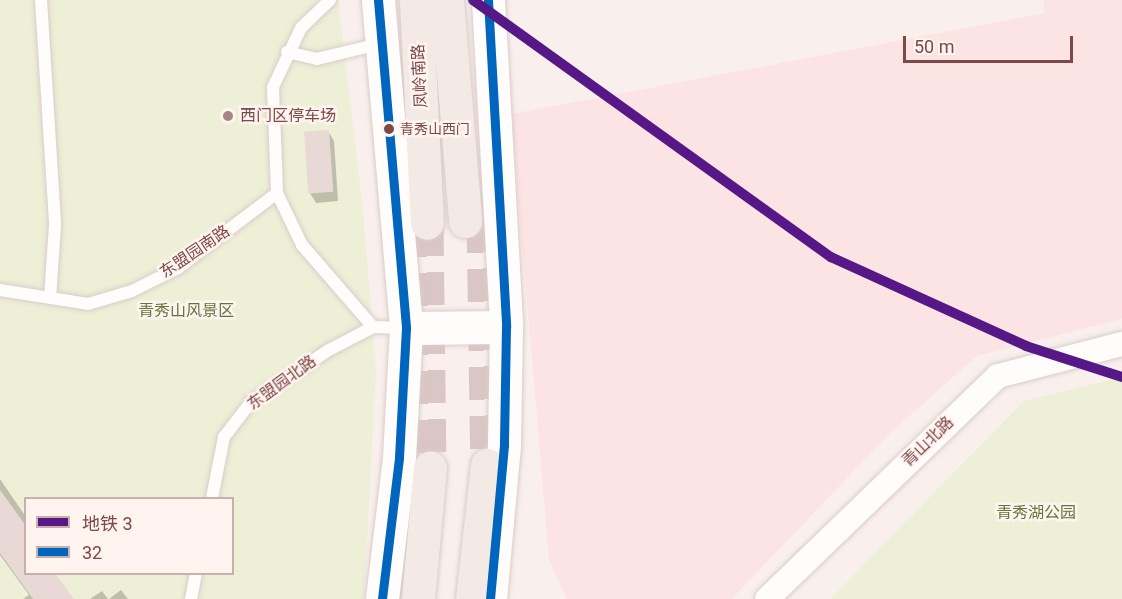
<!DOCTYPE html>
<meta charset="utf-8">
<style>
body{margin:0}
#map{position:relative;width:1122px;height:599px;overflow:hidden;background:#f9f0ed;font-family:Roboto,"Noto Sans SC",sans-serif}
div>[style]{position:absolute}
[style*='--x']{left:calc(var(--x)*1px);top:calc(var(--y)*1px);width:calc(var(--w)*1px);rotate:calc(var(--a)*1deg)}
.commercial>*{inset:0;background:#fce4e4}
.green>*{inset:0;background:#edefd6}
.shadow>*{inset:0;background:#0003}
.building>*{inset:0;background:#e8d8d6;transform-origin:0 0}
.primary-tunnel>*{height:33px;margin-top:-16.5px;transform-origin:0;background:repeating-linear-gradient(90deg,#dac6c4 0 33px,transparent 0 49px)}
.roads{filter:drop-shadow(0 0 2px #dacccb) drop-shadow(0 0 2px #dacccb)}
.lane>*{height:12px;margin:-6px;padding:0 6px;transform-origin:6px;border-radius:6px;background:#fefdfc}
.street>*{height:24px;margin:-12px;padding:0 12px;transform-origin:12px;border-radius:12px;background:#fefdfc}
.secondary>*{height:33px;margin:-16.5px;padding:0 16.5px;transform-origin:16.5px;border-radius:16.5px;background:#fefdfc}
.primary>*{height:33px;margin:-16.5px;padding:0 16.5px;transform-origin:16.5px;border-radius:16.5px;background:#f3eae6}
.bus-1>*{height:9px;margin:-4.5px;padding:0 4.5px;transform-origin:4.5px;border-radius:4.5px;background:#0065bd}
.metro-1>*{height:10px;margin:-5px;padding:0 5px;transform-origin:5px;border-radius:5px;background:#571887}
.dots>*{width:16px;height:16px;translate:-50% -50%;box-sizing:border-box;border:3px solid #fff4f0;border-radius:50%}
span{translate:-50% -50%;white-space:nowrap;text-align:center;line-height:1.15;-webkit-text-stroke:5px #fff4f0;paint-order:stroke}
.bus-label{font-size:14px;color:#7c4848}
.left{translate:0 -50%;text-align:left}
.street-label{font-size:16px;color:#7c4848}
.poi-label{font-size:16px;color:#7c4848}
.park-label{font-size:16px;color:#617739}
.legend{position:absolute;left:24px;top:497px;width:210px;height:78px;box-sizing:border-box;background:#fff4f0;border:2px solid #cbafad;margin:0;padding:8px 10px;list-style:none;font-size:18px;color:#7c4848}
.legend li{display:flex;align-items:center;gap:12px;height:30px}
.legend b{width:30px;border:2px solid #cbafad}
.scale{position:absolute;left:903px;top:36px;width:170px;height:27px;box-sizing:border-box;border:3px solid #7c4848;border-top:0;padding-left:8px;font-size:18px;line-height:21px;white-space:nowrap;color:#7c4848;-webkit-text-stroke:4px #fff4f0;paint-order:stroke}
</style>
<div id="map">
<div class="commercial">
<div style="clip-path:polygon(1043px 0,1122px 0,1122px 319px,977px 356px,890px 433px,732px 599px,567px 599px,549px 560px,511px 114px,1045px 13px)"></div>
</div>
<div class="green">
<div style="clip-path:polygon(evenodd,0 0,338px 0,363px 210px,376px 371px,364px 599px,0 599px,0 0,26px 498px,232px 498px,232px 574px,26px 574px,26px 498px)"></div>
<div style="clip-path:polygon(1122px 377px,1122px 599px,830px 599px,1024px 401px)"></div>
</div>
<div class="shadow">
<div style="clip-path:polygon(328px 131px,334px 141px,338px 201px,316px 203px,310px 193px)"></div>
<div style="clip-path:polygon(0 479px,26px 517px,26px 574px,72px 599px,23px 599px,29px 595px,0 555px)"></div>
<div style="clip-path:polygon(121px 590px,128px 599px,109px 599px)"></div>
<div style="clip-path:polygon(102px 591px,108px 599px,90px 599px)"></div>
</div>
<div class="building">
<div style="left:329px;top:130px;width:62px;height:25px;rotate:86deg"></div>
<div style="clip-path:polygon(0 490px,26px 526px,26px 573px,55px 573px,74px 599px,33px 599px,0 553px)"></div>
</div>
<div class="primary-tunnel">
<div style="--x:483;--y:219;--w:246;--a:89.1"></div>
<div style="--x:427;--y:223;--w:245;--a:89.3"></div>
</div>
<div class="roads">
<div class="lane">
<div style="--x:41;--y:0;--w:225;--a:86.4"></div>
<div style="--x:55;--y:225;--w:73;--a:93.9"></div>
<div style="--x:330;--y:0;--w:40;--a:136"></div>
<div style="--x:301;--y:28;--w:65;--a:115.4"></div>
<div style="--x:273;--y:87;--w:106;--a:87.8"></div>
<div style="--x:277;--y:193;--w:58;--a:64.3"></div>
<div style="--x:302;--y:245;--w:108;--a:49.1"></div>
<div style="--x:373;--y:327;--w:31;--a:2"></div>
<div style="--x:287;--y:52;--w:31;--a:13"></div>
<div style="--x:317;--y:59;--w:64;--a:-13.6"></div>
<div style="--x:0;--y:290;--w:89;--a:9"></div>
<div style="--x:88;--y:304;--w:46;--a:-16.5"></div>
<div style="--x:132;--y:291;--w:51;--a:-26.6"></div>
<div style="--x:178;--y:268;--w:124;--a:-37.1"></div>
<div style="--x:212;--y:498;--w:62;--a:-78.9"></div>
<div style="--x:224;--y:437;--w:44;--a:-52.4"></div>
<div style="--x:251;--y:402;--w:94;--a:-33.7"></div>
<div style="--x:329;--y:350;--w:50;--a:-27.6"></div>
<div style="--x:191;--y:599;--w:25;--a:-79"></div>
</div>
<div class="street">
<div style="--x:767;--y:599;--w:321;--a:-44"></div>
<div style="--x:998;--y:376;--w:128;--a:-14.5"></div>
</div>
<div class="secondary">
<div style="--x:378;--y:0;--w:329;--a:85.1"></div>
<div style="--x:406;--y:328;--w:130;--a:93.1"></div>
<div style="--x:399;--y:458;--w:142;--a:96.9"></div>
<div style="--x:488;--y:0;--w:327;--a:86.8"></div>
<div style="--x:506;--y:327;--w:118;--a:91"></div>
<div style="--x:504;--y:445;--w:155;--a:95.2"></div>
<div style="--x:406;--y:328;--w:100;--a:-0.6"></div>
</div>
<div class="primary">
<div style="--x:416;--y:0;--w:223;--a:87.2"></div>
<div style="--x:447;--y:0;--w:222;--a:85.3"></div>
<div style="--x:418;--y:599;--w:132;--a:-84.8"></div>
<div style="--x:472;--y:599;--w:135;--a:-83.6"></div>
</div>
</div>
<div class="bus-1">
<div style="--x:378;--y:0;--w:329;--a:85.1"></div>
<div style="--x:406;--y:328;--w:130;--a:93.1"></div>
<div style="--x:399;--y:458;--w:142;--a:96.9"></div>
<div style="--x:488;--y:0;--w:327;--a:86.8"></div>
<div style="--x:506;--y:327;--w:118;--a:91"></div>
<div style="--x:504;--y:445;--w:155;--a:95.2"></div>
</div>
<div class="metro-1">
<div style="--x:473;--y:0;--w:441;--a:35.7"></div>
<div style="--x:831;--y:257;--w:214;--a:24.5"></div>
<div style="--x:1026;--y:346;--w:101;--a:17.9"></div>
</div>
<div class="dots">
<div style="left:228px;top:116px;background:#a88382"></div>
<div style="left:389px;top:129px;background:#7c4848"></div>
</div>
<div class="bus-label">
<span class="left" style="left:400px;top:129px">青秀山西门</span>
</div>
<div class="street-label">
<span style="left:420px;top:76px;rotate:-93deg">凤岭南路</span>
<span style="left:195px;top:252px;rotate:-34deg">东盟园南路</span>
<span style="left:282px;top:383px;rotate:-36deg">东盟园北路</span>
<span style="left:928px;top:442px;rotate:-44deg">青山北路</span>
</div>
<div class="poi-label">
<span class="left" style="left:240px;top:116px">西门区停车场</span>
</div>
<div class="park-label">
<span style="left:186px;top:311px">青秀山风景区</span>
<span style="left:1036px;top:513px">青秀湖公园</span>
</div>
<ul class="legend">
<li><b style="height:8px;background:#571887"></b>地铁 3</li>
<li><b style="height:8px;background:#0065bd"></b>32</li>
</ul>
<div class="scale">50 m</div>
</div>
